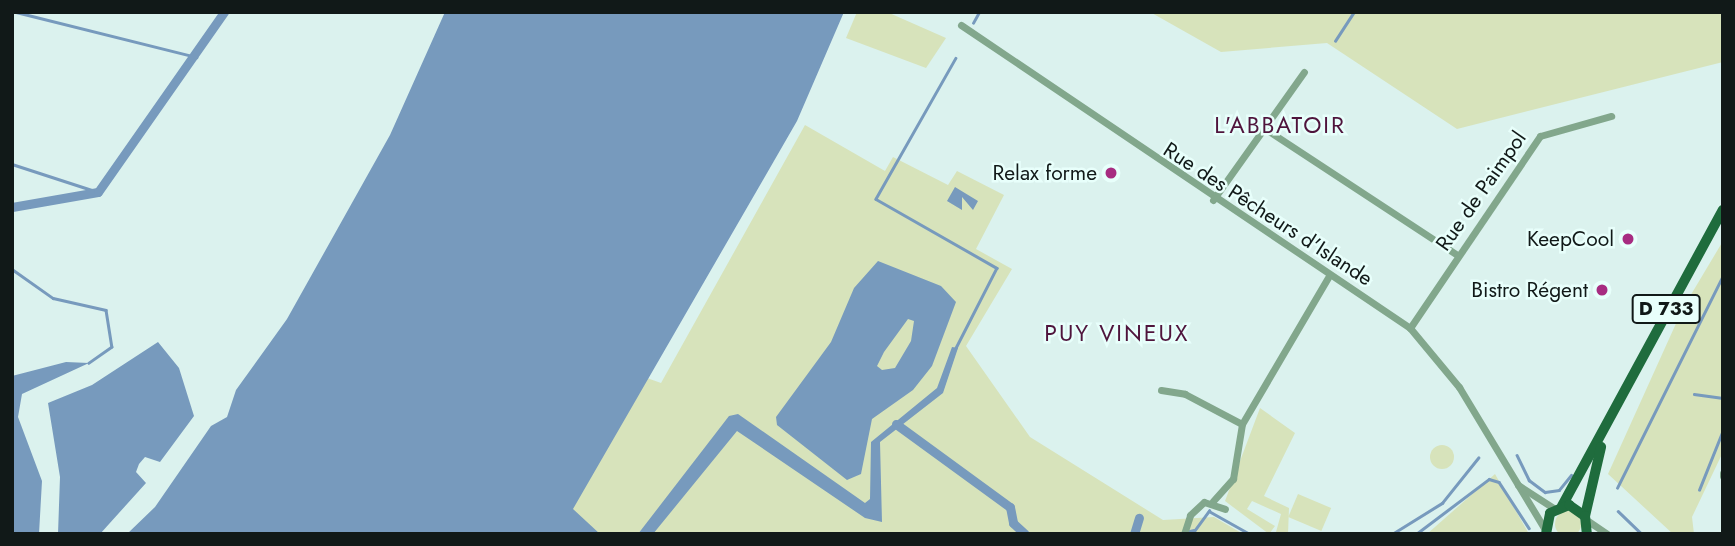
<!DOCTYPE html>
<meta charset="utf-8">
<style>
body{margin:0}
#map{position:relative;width:1735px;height:546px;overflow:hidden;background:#dbf2ee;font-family:Jost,sans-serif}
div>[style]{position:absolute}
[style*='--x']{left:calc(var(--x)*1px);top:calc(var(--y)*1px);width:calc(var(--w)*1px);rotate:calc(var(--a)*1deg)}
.green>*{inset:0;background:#d7e3bb;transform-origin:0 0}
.round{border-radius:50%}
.water>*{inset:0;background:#779abd}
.stream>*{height:2.5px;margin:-1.25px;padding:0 1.25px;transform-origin:1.25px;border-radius:1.25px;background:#779abd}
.canal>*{height:9px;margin:-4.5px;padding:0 4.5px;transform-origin:4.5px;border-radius:4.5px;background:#779abd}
.street>*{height:7px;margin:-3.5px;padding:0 3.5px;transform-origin:3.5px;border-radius:3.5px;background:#82a78c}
.primary>*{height:10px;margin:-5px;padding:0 5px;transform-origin:5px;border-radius:5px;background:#1f6c3d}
.dots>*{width:19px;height:19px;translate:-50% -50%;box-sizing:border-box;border:4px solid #e8fffb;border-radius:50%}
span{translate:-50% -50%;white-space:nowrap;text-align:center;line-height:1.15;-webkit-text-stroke:5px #e8fffb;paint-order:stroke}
.shield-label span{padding:2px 5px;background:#e8fffb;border:2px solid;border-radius:5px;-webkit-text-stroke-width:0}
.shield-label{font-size:19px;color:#111918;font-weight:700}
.poi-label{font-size:21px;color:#111918}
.right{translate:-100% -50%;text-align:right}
.street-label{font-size:21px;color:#111918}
.neighbourhood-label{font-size:23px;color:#4f143c;letter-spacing:2px}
.frame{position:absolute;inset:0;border:14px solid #111918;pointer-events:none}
</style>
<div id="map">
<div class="green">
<div style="clip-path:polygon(857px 12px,887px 12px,946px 38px,926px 68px,846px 38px)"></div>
<div style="clip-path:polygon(1150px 12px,1723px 12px,1723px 62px,1457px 129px,1327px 43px,1221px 52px)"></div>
<div style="clip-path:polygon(805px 125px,885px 171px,893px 157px,948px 185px,957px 171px,1004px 195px,976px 249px,1012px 269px,966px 346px,1030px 437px,1163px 520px,1214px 517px,1243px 534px,540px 534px,560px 517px,647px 378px,661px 383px)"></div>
<div style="clip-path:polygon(1723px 241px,1723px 452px,1692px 517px,1694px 534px,1673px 534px,1608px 474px,1683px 308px)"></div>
<div style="clip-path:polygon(1260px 408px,1295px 433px,1264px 496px,1289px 508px,1288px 534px,1276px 532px,1281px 514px,1252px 501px,1247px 509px,1275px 526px,1269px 534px,1225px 501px)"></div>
<div class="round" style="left:1430px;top:445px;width:24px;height:24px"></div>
<div style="clip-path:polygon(1495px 474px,1529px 534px,1427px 534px)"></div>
<div style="left:1298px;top:494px;width:36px;height:25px;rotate:23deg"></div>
<div class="round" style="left:1555px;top:511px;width:26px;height:26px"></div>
</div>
<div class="water">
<div style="clip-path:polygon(445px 12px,844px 12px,797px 121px,573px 509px,600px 534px,127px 534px,155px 507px,211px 426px,227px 417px,236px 390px,287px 319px,390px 135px)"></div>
<div style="clip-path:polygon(955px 187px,978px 201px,973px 210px,962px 197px,962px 210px,947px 201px)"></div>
<div style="clip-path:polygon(evenodd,878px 261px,941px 286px,956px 302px,932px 366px,913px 390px,872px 419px,861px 474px,847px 480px,777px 425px,776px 417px,831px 342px,854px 288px,878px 261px,908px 319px,914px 321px,911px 341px,895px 368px,882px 370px,877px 366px,884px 352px,908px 319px)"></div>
<div style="clip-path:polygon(158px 342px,179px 368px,194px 416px,160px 462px,145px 457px,139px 464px,136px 472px,146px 483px,100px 534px,58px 534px,60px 477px,48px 403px,92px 385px)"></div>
<div style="clip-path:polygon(952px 347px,958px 348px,943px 393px,880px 442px,882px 522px,865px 518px,737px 431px,653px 534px,638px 534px,729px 416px,738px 414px,865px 503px,870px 499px,871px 442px,937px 388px)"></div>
<div style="clip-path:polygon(66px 362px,89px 363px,22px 394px,18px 417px,42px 481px,39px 534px,12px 534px,12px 376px)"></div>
</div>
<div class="stream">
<div style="--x:16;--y:12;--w:186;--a:14"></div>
<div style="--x:973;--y:23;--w:13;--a:-61"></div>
<div style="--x:1335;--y:41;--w:35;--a:-57"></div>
<div style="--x:956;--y:58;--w:162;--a:119.6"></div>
<div style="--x:876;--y:199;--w:139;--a:29.7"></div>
<div style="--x:997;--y:268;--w:90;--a:117.1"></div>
<div style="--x:12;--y:164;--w:90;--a:18"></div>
<div style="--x:12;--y:269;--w:50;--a:35.3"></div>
<div style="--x:53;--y:298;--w:54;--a:12.8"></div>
<div style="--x:106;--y:310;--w:37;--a:81"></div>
<div style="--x:112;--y:347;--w:28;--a:145"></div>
<div style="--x:1694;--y:394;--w:29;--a:8"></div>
<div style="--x:1517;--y:455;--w:28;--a:64"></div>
<div style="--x:1529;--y:480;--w:20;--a:37"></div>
<div style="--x:1545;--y:492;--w:14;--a:-8"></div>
<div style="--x:1559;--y:490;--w:19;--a:-51"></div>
<div style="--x:1617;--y:488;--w:238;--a:-63.5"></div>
<div style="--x:1699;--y:490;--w:65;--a:-68.2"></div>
<div style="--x:1618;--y:511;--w:33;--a:44"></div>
<div style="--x:1177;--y:534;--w:17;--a:-13"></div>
<div style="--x:1192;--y:534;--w:29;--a:-54"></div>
<div style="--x:1209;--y:511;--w:47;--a:29.3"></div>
<div style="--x:1392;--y:534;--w:59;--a:-31.8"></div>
<div style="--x:1442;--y:503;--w:58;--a:-51.3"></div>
<div style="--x:1416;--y:534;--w:91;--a:-37"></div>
<div style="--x:1489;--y:479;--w:10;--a:17"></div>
<div style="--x:1499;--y:482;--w:55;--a:56.9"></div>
</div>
<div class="canal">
<div style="--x:12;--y:207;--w:87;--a:-9.9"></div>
<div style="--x:98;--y:192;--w:220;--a:-55"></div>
<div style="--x:896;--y:424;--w:141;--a:36.1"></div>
<div style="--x:1010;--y:507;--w:16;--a:79"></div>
<div style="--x:1013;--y:523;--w:16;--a:43"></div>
<div style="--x:1134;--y:534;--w:17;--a:-73"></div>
</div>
<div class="street">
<div style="--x:961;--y:25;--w:542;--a:34.01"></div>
<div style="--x:1410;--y:328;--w:77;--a:50.3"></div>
<div style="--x:1459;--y:387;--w:168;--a:58.9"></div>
<div style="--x:1264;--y:128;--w:231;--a:33.3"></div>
<div style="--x:1213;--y:200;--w:157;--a:-54.6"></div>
<div style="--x:1410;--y:328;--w:232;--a:-55.9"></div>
<div style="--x:1540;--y:136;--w:74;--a:-15.7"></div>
<div style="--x:1161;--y:390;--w:24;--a:9"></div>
<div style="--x:1185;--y:394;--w:64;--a:27.8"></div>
<div style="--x:1723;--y:473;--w:3;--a:90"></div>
<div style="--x:1518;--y:485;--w:44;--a:33"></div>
<div style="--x:1213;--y:501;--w:30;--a:-48"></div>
<div style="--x:1233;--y:479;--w:56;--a:-80.7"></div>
<div style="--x:1242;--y:424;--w:172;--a:-59.6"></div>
<div style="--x:1588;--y:521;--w:23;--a:34"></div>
<div style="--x:1184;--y:534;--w:20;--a:-72"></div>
<div style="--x:1190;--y:515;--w:19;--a:-43"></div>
<div style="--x:1204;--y:502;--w:22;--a:18"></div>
</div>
<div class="primary">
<div style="--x:1562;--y:506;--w:337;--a:-61.5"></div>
<div style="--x:1585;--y:516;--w:71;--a:-76.9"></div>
<div style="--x:1546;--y:534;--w:21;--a:-79"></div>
<div style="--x:1550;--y:513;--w:21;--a:-23"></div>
<div style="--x:1569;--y:505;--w:19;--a:35"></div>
<div style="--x:1585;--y:516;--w:18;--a:84"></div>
</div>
<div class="dots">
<div style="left:1111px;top:173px;background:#a72c81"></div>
<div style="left:1628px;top:239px;background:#a72c81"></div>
<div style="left:1602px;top:290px;background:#a72c81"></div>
</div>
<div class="shield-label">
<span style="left:1666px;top:309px">D 733</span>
</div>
<div class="poi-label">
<span class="right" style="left:1097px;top:173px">Relax forme</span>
<span class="right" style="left:1614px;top:239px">KeepCool</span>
<span class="right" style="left:1588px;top:290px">Bistro Régent</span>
</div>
<div class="street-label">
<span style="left:1481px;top:191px;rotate:-55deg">Rue de Paimpol</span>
<span style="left:1268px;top:214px;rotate:33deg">Rue des Pêcheurs d'Islande</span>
</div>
<div class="neighbourhood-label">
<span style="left:1280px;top:125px">L'ABBATOIR</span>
<span style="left:1117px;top:333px">PUY VINEUX</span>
</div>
<div class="frame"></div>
</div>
